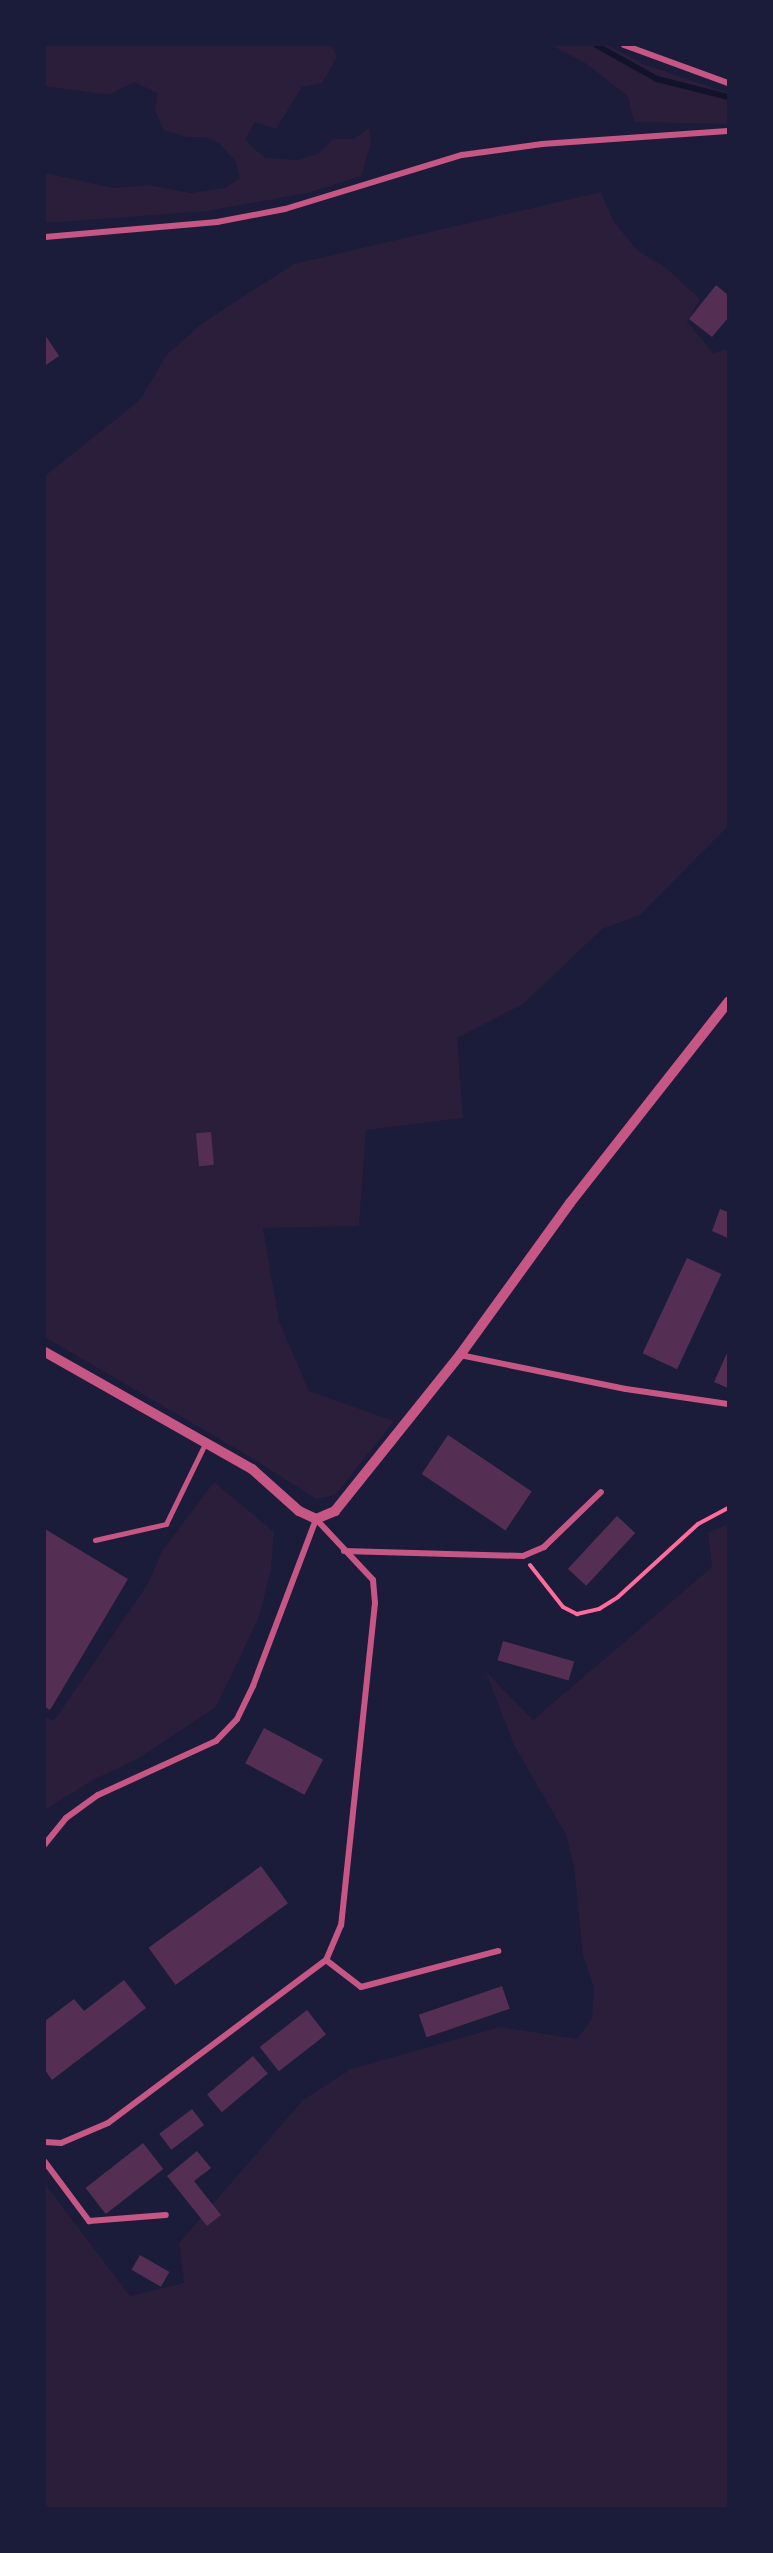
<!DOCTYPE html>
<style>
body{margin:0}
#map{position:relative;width:773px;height:2553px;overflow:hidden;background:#1b1b3a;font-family:"Times New Roman",serif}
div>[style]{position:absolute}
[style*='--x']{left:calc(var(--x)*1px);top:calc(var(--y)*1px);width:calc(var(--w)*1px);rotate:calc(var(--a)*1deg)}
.green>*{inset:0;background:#2a1e3b}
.stream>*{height:6px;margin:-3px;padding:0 3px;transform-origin:3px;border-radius:3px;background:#12122b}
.building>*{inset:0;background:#542f53;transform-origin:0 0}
.path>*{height:4px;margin:-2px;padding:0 2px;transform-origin:2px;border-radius:2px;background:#ff6b9d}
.service>*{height:4.5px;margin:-2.25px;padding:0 2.25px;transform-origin:2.25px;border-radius:2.25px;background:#c65784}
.minor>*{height:6px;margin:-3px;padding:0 3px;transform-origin:3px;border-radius:3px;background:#c65784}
.tertiary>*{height:10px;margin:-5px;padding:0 5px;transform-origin:5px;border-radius:5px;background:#c65784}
span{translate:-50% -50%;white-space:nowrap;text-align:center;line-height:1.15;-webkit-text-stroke:6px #1b1b3a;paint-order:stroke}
.frame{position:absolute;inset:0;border:46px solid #1b1b3a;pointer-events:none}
</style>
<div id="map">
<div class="green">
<div style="clip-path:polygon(45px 45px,331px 45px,337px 57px,322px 83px,302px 87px,276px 129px,255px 122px,245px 140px,265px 158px,297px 160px,318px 154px,333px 139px,354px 139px,369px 128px,371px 144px,361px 176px,307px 193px,207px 211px,45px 223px,45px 173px,114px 188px,148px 185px,191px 193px,225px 188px,240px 178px,236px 162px,220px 144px,206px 137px,186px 137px,164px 130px,155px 110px,157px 93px,134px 82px,109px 95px,45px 86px)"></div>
<div style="clip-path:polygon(551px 45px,608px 45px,643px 64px,728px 93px,728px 124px,634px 122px,628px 96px,585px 63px)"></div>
<div style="clip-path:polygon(601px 192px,613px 221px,638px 251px,665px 267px,700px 299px,687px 322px,713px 353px,728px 349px,728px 826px,640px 915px,602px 929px,523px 1004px,457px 1038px,463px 1118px,366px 1130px,359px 1226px,263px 1228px,279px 1321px,309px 1391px,394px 1421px,335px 1495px,316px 1499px,252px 1458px,45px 1337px,45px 476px,140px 400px,167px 354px,204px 322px,294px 264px)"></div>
<div style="clip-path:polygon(214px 1482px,274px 1532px,271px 1569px,259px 1617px,216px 1707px,137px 1759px,91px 1781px,45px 1810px,45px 1717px,54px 1721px,149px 1582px,162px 1551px)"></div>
<div style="clip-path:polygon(728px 1524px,728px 2508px,45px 2508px,45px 2184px,130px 2296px,184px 2283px,179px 2243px,303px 2100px,351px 2069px,500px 2027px,577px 2039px,592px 2019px,594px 1988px,583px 1955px,574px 1867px,566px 1835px,514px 1745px,486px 1672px,533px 1720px,712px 1567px,708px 1533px)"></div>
</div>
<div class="stream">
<div style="--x:596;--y:45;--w:70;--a:29.1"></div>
<div style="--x:657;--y:79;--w:73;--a:14.2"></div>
</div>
<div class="building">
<div style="clip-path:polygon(716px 285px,728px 295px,728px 318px,712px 337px,689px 319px)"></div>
<div style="clip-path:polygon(45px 335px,59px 356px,46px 365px,45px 363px)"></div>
<div style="left:211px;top:1132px;width:33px;height:15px;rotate:85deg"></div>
<div style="clip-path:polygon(720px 1209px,728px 1212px,728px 1238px,712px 1231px)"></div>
<div style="left:687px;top:1258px;width:38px;height:105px;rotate:25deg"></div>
<div style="clip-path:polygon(728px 1351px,728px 1388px,714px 1382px)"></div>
<div style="left:448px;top:1435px;width:101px;height:47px;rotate:34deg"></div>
<div style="left:617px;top:1516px;width:25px;height:72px;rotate:43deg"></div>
<div style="clip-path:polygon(45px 1529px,128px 1579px,50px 1710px,45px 1707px)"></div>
<div style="left:503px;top:1641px;width:74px;height:20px;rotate:16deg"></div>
<div style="left:264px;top:1728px;width:67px;height:40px;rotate:28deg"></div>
<div style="left:261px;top:1866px;width:46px;height:139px;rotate:54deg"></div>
<div style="clip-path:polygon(124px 1980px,146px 2008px,52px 2080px,45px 2070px,45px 2021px,74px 1999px,84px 2011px)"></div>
<div style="left:502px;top:1986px;width:24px;height:88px;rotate:71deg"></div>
<div style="left:307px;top:2010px;width:31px;height:60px;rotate:52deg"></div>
<div style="left:253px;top:2056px;width:23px;height:60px;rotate:50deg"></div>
<div style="left:192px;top:2109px;width:20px;height:41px;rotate:53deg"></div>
<div style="left:143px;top:2143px;width:33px;height:73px;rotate:52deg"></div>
<div style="clip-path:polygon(197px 2151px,211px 2168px,194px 2181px,221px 2215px,207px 2226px,167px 2176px)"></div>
<div style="left:140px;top:2255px;width:34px;height:17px;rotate:30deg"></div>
</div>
<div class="path">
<div style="--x:530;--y:1565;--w:53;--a:51.8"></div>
<div style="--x:563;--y:1607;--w:16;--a:27"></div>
<div style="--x:577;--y:1614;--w:23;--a:-13"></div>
<div style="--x:599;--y:1609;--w:22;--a:-32"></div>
<div style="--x:618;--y:1597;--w:108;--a:-42.4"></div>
<div style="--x:698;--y:1524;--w:34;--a:-28"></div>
</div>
<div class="service">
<div style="--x:95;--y:1540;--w:73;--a:-12.7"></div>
<div style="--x:166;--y:1524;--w:89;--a:-64"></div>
</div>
<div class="minor">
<div style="--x:624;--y:45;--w:111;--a:20.1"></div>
<div style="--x:45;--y:237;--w:173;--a:-5"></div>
<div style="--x:217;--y:222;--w:69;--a:-10.8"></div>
<div style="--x:285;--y:209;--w:185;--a:-17"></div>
<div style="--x:462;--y:155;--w:81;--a:-7.8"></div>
<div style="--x:542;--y:144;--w:186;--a:-4"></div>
<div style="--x:460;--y:1355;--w:169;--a:11.6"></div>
<div style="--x:626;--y:1389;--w:103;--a:8.4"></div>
<div style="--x:344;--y:1551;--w:179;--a:1.6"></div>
<div style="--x:523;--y:1556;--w:23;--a:-23"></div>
<div style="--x:544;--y:1547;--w:79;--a:-44"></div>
<div style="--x:45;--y:1844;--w:33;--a:-51"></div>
<div style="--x:66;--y:1818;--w:39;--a:-36"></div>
<div style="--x:98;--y:1795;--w:130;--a:-24.6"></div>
<div style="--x:216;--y:1741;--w:30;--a:-46"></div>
<div style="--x:237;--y:1719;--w:37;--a:-64"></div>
<div style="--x:253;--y:1686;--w:178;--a:-69.3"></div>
<div style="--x:316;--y:1519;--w:83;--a:46.9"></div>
<div style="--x:373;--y:1580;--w:23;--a:85"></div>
<div style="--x:375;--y:1603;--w:324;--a:96"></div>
<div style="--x:341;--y:1925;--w:38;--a:113"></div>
<div style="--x:326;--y:1960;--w:272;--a:143.2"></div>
<div style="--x:108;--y:2123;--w:51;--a:156.9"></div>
<div style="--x:61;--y:2143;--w:16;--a:-176"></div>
<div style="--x:326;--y:1960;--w:44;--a:37.6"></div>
<div style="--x:361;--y:1987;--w:142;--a:-14.7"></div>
<div style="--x:45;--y:2162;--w:74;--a:53.3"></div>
<div style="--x:89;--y:2221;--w:77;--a:-4.5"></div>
</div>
<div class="tertiary">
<div style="--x:45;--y:1352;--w:238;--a:29.5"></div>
<div style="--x:252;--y:1469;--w:63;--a:41.8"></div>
<div style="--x:299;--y:1511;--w:19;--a:25"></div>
<div style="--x:316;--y:1519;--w:21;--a:-23"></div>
<div style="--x:335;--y:1511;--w:200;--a:-51.3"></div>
<div style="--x:460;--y:1355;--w:188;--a:-54.1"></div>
<div style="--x:570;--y:1203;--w:256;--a:-51.8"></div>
</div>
<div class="frame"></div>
</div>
